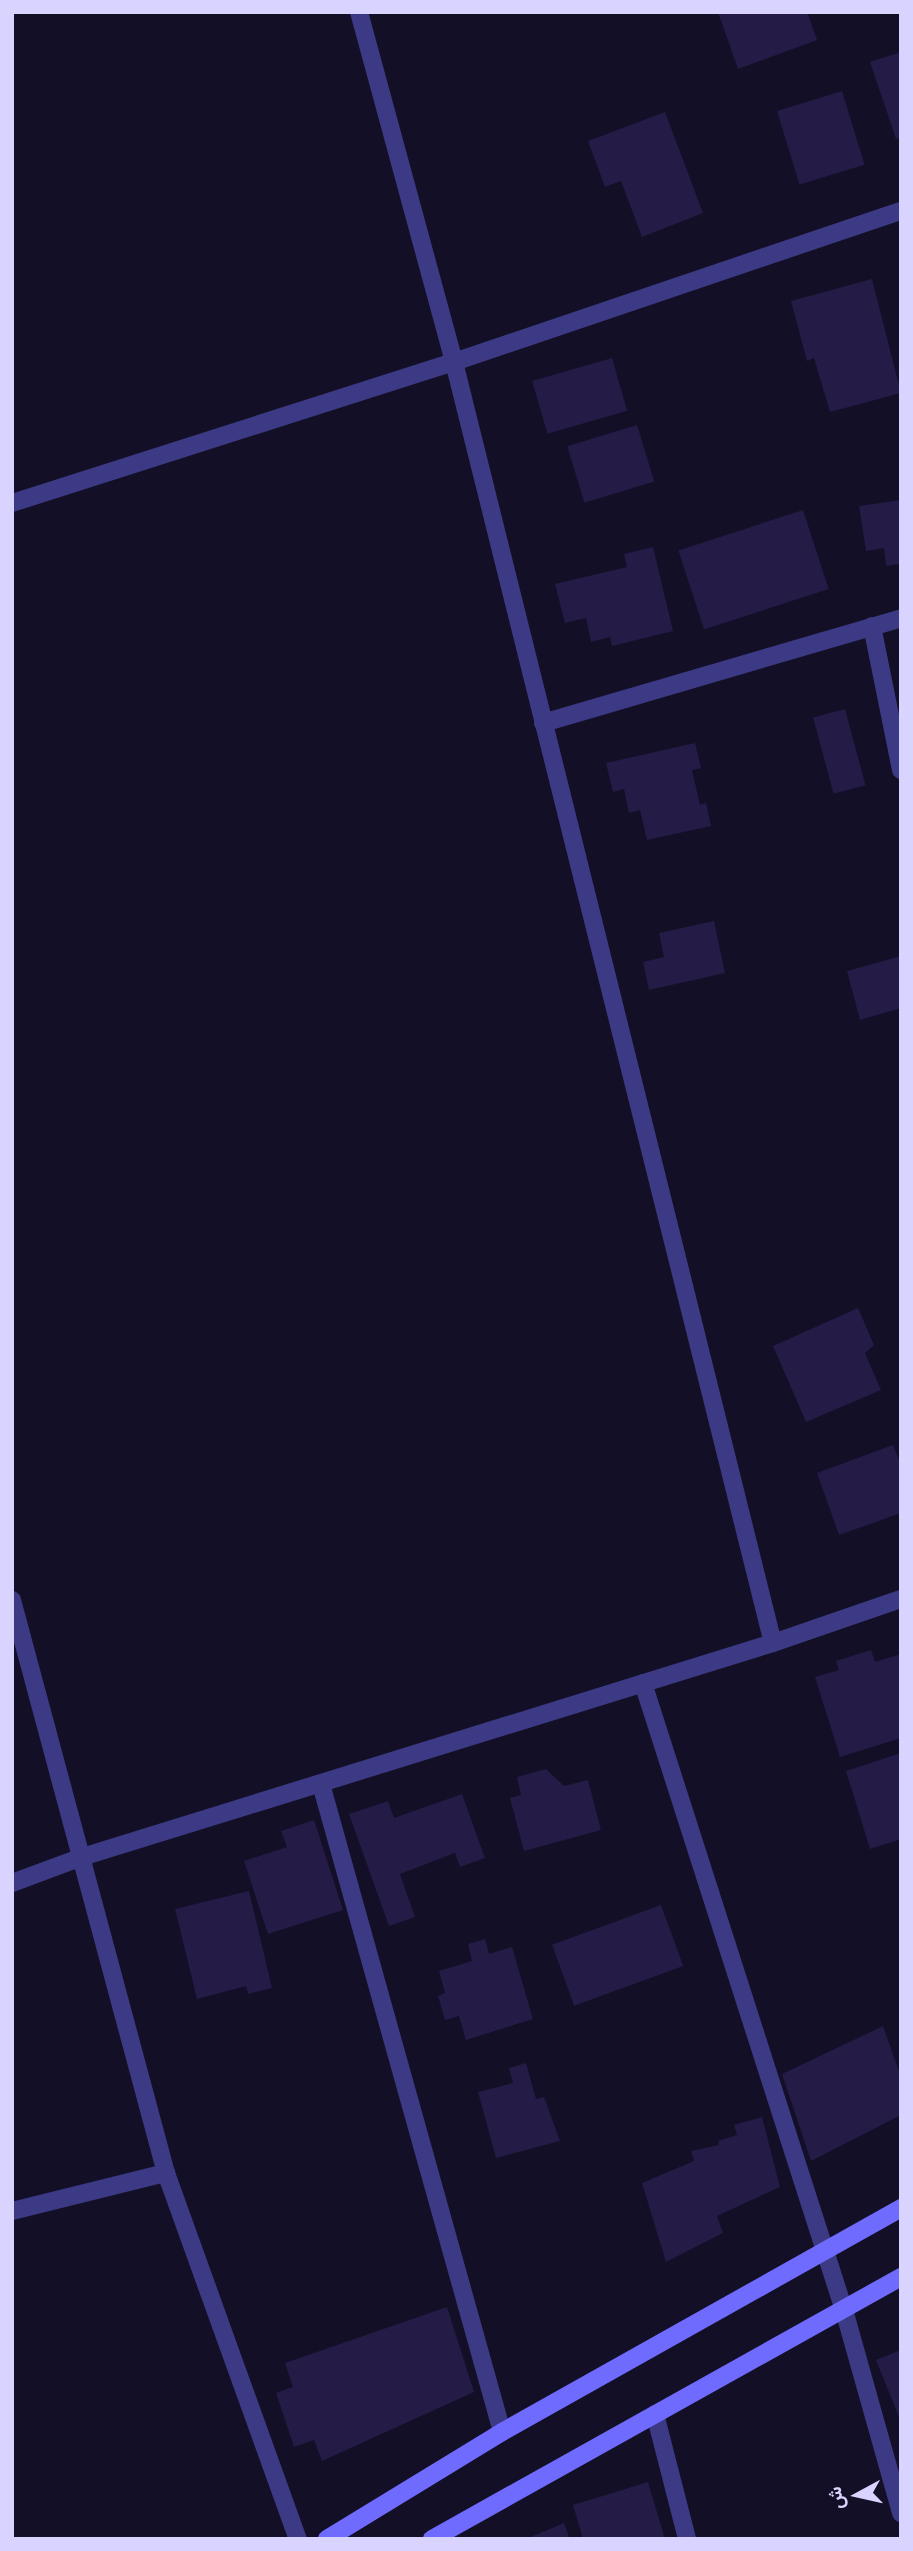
<!DOCTYPE html>
<meta charset="utf-8">
<style>
body{margin:0}
#map{position:relative;width:913px;height:2551px;overflow:hidden;background:#130f26;font-family:"Varela Round",Vazirmatn,sans-serif}
div>[style]{position:absolute}
[style*='--x']{left:calc(var(--x)*1px);top:calc(var(--y)*1px);width:calc(var(--w)*1px);rotate:calc(var(--a)*1deg)}
.building>*{inset:0;background:#241b47;transform-origin:0 0}
.street>*{height:18px;margin:-9px;padding:0 9px;transform-origin:9px;border-radius:9px;background:#3d3a85}
.secondary>*{height:18px;margin:-9px;padding:0 9px;transform-origin:9px;border-radius:9px;background:#6f6bff}
span{translate:-50% -50%;white-space:nowrap;text-align:center;line-height:1.15;-webkit-text-stroke:7px #130f26;paint-order:stroke}
.frame{position:absolute;inset:0;border:14px solid #d9d4ff;pointer-events:none}
.north{position:absolute;left:822px;top:2460px;width:70px;height:70px;-webkit-text-stroke:5px #130f26;paint-order:stroke;rotate:262deg;font-size:19px;font-weight:700;line-height:28px;text-align:center;color:#d9d4ff}
.north::after{content:'';display:block;margin:auto;width:24px;height:32px;background:#d9d4ff;clip-path:polygon(50% 0,100% 100%,50% 72%,0 100%)}
</style>
<div id="map">
<div class="building">
<div style="clip-path:polygon(718px 12px,807px 12px,817px 40px,738px 69px)"></div>
<div style="clip-path:polygon(901px 52px,901px 137px,896px 139px,870px 62px)"></div>
<div style="left:842px;top:91px;width:77px;height:68px;rotate:73deg"></div>
<div style="clip-path:polygon(665px 112px,703px 213px,642px 237px,621px 181px,605px 187px,588px 141px)"></div>
<div style="clip-path:polygon(872px 279px,901px 393px,830px 412px,814px 358px,807px 361px,791px 301px)"></div>
<div style="left:612px;top:358px;width:55px;height:83px;rotate:74deg"></div>
<div style="left:637px;top:425px;width:59px;height:73px;rotate:73deg"></div>
<div style="clip-path:polygon(901px 500px,901px 564px,886px 566px,884px 548px,866px 551px,859px 506px)"></div>
<div style="left:803px;top:510px;width:83px;height:131px;rotate:72deg"></div>
<div style="clip-path:polygon(653px 547px,673px 631px,612px 646px,610px 637px,591px 642px,586px 618px,565px 623px,555px 584px,627px 567px,624px 554px)"></div>
<div style="left:845px;top:709px;width:79px;height:33px;rotate:75deg"></div>
<div style="clip-path:polygon(695px 743px,701px 768px,692px 770px,700px 805px,706px 803px,711px 826px,647px 840px,640px 810px,629px 813px,624px 789px,613px 792px,606px 763px)"></div>
<div style="clip-path:polygon(714px 921px,725px 973px,649px 990px,643px 962px,664px 957px,659px 933px)"></div>
<div style="clip-path:polygon(901px 956px,901px 1008px,860px 1020px,847px 971px)"></div>
<div style="clip-path:polygon(858px 1308px,874px 1345px,865px 1353px,881px 1390px,806px 1422px,773px 1346px)"></div>
<div style="clip-path:polygon(893px 1445px,901px 1465px,901px 1513px,839px 1535px,817px 1473px)"></div>
<div style="clip-path:polygon(871px 1650px,875px 1662px,901px 1654px,901px 1738px,840px 1757px,815px 1677px,839px 1670px,836px 1661px)"></div>
<div style="clip-path:polygon(901px 1753px,901px 1839px,870px 1849px,846px 1771px)"></div>
<div style="clip-path:polygon(546px 1769px,564px 1786px,588px 1780px,601px 1830px,524px 1851px,510px 1798px,521px 1795px,517px 1777px)"></div>
<div style="clip-path:polygon(462px 1794px,485px 1858px,460px 1867px,455px 1853px,400px 1874px,415px 1917px,389px 1926px,349px 1814px,388px 1801px,394px 1818px)"></div>
<div style="clip-path:polygon(314px 1820px,343px 1910px,268px 1934px,244px 1861px,287px 1847px,281px 1831px)"></div>
<div style="clip-path:polygon(249px 1891px,272px 1988px,248px 1994px,246px 1986px,197px 1999px,175px 1909px)"></div>
<div style="left:661px;top:1905px;width:65px;height:116px;rotate:70deg"></div>
<div style="clip-path:polygon(485px 1939px,489px 1954px,512px 1947px,533px 2019px,466px 2040px,459px 2016px,445px 2020px,438px 1996px,445px 1993px,439px 1971px,472px 1961px,468px 1944px)"></div>
<div style="clip-path:polygon(883px 2026px,901px 2077px,901px 2115px,811px 2161px,782px 2074px)"></div>
<div style="clip-path:polygon(526px 2063px,536px 2099px,544px 2097px,560px 2141px,496px 2158px,478px 2092px,513px 2083px,509px 2068px)"></div>
<div style="clip-path:polygon(762px 2117px,780px 2187px,717px 2216px,723px 2233px,666px 2262px,642px 2183px,694px 2161px,691px 2151px,719px 2145px,718px 2141px,737px 2135px,734px 2125px)"></div>
<div style="clip-path:polygon(447px 2307px,474px 2392px,322px 2461px,314px 2440px,294px 2447px,276px 2393px,293px 2387px,285px 2363px)"></div>
<div style="clip-path:polygon(901px 2350px,901px 2422px,876px 2360px)"></div>
<div style="clip-path:polygon(648px 2482px,665px 2539px,583px 2539px,573px 2505px)"></div>
<div style="clip-path:polygon(564px 2523px,570px 2539px,526px 2539px)"></div>
</div>
<div class="street">
<div style="--x:359;--y:12;--w:363;--a:74.8"></div>
<div style="--x:454;--y:362;--w:1320;--a:76.02"></div>
<div style="--x:12;--y:503;--w:464;--a:-17.7"></div>
<div style="--x:454;--y:362;--w:472;--a:-18.7"></div>
<div style="--x:872;--y:626;--w:147;--a:78.6"></div>
<div style="--x:543;--y:723;--w:373;--a:-16.3"></div>
<div style="--x:12;--y:1600;--w:593;--a:74.96"></div>
<div style="--x:166;--y:2173;--w:389;--a:70.2"></div>
<div style="--x:643;--y:1683;--w:658;--a:72.23"></div>
<div style="--x:844;--y:2310;--w:211;--a:74.3"></div>
<div style="--x:321;--y:1784;--w:673;--a:74.39"></div>
<div style="--x:12;--y:1883;--w:75;--a:-20.4"></div>
<div style="--x:82;--y:1857;--w:723;--a:-17.21"></div>
<div style="--x:773;--y:1643;--w:135;--a:-19"></div>
<div style="--x:12;--y:2211;--w:159;--a:-13.9"></div>
<div style="--x:655;--y:2414;--w:129;--a:75.6"></div>
</div>
<div class="secondary">
<div style="--x:327;--y:2539;--w:205;--a:-31.4"></div>
<div style="--x:502;--y:2432;--w:458;--a:-29.3"></div>
<div style="--x:432;--y:2539;--w:537;--a:-29.19"></div>
</div>
<div class="frame"></div>
<div class="north">ش</div>
</div>
